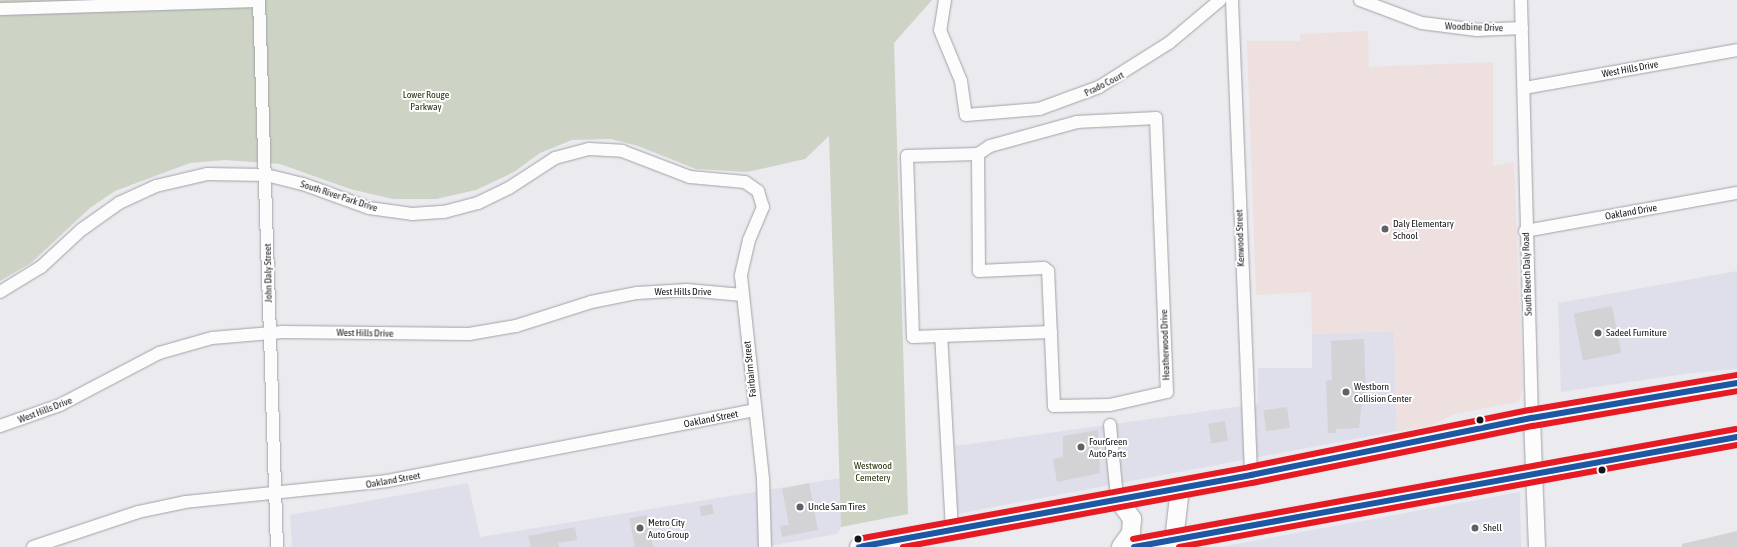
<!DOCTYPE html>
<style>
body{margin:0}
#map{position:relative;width:1737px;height:547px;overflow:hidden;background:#eaeaef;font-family:"Asap Condensed",sans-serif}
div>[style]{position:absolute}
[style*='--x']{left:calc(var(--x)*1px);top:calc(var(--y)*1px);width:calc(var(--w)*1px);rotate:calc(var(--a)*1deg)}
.built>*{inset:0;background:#dfdfeb}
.education>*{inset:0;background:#eee0df}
.green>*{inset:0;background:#cdd4c5}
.building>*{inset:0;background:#d3d2d5;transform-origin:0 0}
.roads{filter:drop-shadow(0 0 1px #a2a2a6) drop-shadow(0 0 1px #a2a2a6)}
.street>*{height:12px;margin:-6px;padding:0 6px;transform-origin:6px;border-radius:6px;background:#fcfcfd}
.secondary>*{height:16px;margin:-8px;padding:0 8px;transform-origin:8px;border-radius:8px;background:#fcfcfd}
.primary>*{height:18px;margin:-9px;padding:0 9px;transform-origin:9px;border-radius:9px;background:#fcfcfd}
.bus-1>*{height:6px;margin:-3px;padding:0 3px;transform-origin:3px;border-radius:3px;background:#1e57a3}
.bus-2>*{height:6px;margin:-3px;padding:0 3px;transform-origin:3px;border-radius:3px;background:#e51a23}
.bus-3>*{height:6px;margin:-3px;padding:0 3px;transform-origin:3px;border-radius:3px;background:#e51a23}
.dots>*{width:11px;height:11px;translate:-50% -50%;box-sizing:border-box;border:2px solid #fff;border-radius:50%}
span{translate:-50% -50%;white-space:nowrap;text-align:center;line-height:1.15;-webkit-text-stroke:4px #fff;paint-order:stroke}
.street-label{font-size:10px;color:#16161a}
.park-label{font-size:10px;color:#263209}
.poi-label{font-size:10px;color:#16161a}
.left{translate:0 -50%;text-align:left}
</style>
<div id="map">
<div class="built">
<div style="clip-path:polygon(1737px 271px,1737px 369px,1692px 373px,1561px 392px,1558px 303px)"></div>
<div style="clip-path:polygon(1394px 331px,1397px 431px,957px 514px,955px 446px,1258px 404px,1258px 368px,1312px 368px,1312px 334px)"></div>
<div style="clip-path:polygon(840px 478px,841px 527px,837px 534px,764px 547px,292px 547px,290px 515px,468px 483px,480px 537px)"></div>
<div style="clip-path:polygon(1520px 492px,1521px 547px,1220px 547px)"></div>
</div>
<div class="education">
<div style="clip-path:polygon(1368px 31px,1369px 67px,1493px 62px,1493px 166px,1514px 162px,1523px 389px,1519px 402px,1454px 414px,1430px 426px,1397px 431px,1394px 331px,1312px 334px,1311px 292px,1256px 295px,1247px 41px,1300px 41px,1300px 34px)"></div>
</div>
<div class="green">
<div style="clip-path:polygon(0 0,932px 0,894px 43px,908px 514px,841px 527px,829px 136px,805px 159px,747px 172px,696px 169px,638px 146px,611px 139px,572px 140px,540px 153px,514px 172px,476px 190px,436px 199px,393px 199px,350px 189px,280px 164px,225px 160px,190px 163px,115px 191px,90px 208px,31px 263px,0 281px)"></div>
</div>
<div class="building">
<div style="left:1612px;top:306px;width:48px;height:39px;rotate:79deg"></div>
<div style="clip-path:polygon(1364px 339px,1366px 403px,1362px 403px,1359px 428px,1336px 429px,1336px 433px,1328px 433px,1326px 381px,1332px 380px,1331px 341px)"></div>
<div style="left:1287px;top:407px;width:21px;height:24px;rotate:82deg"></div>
<div style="left:1225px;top:421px;width:20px;height:17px;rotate:81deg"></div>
<div style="clip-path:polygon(1098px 430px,1100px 473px,1057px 482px,1053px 459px,1063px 457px,1063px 436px)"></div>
<div style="clip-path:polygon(809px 483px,818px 530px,782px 537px,780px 526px,789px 525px,782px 489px)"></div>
<div style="left:712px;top:504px;width:10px;height:13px;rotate:79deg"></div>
<div style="left:647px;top:515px;width:33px;height:18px;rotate:79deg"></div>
<div style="clip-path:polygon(575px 527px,577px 540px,558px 543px,559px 547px,531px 547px,528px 536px)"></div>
<div style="clip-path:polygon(1737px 531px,1737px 547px,1682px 547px,1682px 544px)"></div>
</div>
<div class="roads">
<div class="street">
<div style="--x:259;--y:0;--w:547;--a:88.12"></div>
<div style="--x:945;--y:0;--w:30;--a:99"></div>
<div style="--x:940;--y:30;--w:55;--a:67.6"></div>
<div style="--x:961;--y:81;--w:34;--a:82"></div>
<div style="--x:966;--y:115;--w:73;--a:-4.7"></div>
<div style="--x:1039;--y:109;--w:64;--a:-20.1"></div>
<div style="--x:1099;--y:87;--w:83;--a:-32.2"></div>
<div style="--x:1169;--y:43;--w:67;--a:-40.1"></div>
<div style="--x:1232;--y:0;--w:475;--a:87.7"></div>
<div style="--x:1360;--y:0;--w:66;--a:20.4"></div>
<div style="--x:1422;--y:23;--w:55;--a:7.3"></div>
<div style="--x:1477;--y:30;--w:45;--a:-2.5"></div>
<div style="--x:1521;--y:0;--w:418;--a:88.5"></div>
<div style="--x:0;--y:9;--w:259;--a:-1.8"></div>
<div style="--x:1524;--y:88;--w:216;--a:-10.1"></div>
<div style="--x:1156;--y:118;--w:274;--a:87.7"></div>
<div style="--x:1167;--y:392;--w:58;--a:167.2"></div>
<div style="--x:1110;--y:405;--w:56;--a:179"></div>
<div style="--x:1054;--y:406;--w:135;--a:-92.5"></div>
<div style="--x:1048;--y:271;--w:5;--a:-143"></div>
<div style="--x:1044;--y:268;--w:65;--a:177.4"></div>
<div style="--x:979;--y:271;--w:117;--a:-90.5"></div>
<div style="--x:978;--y:154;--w:14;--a:-34"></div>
<div style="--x:990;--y:146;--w:90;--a:-15.4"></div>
<div style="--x:1077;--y:122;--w:79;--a:-2.9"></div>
<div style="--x:1525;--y:231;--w:215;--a:-10.2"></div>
<div style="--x:0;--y:292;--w:48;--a:-31.4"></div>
<div style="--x:41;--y:267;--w:54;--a:-42.8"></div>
<div style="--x:81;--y:230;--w:47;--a:-35.4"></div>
<div style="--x:119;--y:203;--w:41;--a:-24.7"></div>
<div style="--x:156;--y:186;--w:52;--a:-13.2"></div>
<div style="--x:207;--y:174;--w:59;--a:1"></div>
<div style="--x:266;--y:175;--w:38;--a:14"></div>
<div style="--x:303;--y:184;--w:70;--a:20"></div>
<div style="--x:369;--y:208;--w:43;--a:7.9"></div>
<div style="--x:412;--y:214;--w:32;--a:-4"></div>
<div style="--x:444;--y:212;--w:35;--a:-15"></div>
<div style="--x:478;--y:203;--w:34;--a:-26"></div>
<div style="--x:509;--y:188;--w:55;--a:-33.1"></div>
<div style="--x:555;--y:158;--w:35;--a:-15"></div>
<div style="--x:589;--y:149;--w:33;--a:3"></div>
<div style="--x:622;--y:151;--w:73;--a:20.9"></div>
<div style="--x:690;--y:177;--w:55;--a:5.2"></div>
<div style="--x:745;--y:182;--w:16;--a:35"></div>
<div style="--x:758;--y:191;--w:17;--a:73"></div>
<div style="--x:763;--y:207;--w:36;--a:113"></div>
<div style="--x:749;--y:240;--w:37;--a:103"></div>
<div style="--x:741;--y:276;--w:205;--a:83.8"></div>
<div style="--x:763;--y:480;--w:67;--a:88.3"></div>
<div style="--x:941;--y:336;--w:110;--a:-2.1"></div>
<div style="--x:1110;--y:425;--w:73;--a:84.5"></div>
<div style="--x:0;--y:426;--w:64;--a:-19.3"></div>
<div style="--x:60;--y:405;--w:112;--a:-27.7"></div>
<div style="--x:159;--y:353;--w:55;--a:-15.8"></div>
<div style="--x:212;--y:338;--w:71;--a:-4.8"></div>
<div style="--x:283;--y:332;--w:186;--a:0.6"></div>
<div style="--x:469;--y:334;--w:48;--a:-9.7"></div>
<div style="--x:516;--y:326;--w:79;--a:-17.7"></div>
<div style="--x:591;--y:302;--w:47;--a:-11.1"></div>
<div style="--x:637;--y:293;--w:50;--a:-3.4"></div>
<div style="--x:687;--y:290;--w:56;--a:5.1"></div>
<div style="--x:952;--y:530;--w:194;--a:-93.2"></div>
<div style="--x:941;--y:336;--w:28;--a:178"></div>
<div style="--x:913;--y:337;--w:181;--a:-91.9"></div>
<div style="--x:907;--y:156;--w:71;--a:-1.6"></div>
<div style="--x:33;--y:547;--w:111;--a:-18.4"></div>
<div style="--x:138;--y:512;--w:48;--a:-12"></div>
<div style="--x:185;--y:502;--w:203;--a:-5.9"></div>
<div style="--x:387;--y:481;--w:375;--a:-10.9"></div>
</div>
<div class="secondary">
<div style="--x:1532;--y:418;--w:129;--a:87.8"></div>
</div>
<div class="primary">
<div style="--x:1117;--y:498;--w:26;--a:54"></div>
<div style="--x:1132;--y:519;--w:14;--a:94"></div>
<div style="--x:1131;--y:533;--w:17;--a:126"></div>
<div style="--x:1174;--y:540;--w:52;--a:-83.4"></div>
<div style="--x:859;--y:547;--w:399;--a:-10.4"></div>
<div style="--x:1251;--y:475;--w:287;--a:-11.5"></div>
<div style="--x:1532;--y:418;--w:208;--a:-9.7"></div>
<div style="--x:1134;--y:547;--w:613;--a:-10.34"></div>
</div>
</div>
<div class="bus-1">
<div style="--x:859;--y:547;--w:399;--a:-10.4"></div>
<div style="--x:1251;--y:475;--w:287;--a:-11.5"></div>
<div style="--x:1532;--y:418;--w:208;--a:-9.7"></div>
<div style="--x:1134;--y:547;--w:613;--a:-10.34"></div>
</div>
<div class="bus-2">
<div style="--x:903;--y:547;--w:355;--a:-10.4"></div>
<div style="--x:1252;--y:483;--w:287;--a:-11.5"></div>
<div style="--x:1533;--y:426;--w:207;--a:-9.7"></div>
<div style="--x:1179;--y:547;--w:567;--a:-10.36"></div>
</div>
<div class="bus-3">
<div style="--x:858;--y:539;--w:398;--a:-10.4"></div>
<div style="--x:1249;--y:467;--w:287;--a:-11.5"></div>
<div style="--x:1530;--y:410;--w:209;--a:-9.6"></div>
<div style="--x:1133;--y:539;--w:613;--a:-10.34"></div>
</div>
<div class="dots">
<div style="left:1385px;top:229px;background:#606065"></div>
<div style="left:1598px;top:333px;background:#606065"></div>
<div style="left:1346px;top:392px;background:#606065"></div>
<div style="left:1480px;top:420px;background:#16161a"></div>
<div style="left:1081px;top:447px;background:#606065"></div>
<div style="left:1602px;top:470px;background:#16161a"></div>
<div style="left:800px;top:507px;background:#606065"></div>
<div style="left:640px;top:528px;background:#606065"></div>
<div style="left:1475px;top:528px;background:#606065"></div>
<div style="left:858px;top:539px;background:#16161a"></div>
</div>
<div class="street-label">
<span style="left:1474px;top:27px;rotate:2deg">Woodbine Drive</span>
<span style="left:1630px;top:69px;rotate:-10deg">West Hills Drive</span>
<span style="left:1104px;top:84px;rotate:-27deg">Prado Court</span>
<span style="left:339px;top:196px;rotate:18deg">South River Park Drive</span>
<span style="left:1631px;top:212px;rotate:-10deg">Oakland Drive</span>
<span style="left:1240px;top:238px;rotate:-92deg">Kenwood Street</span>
<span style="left:268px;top:273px;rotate:-91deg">John Daly Street</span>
<span style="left:1527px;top:274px;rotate:-92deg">South Beech Daly Road</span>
<span style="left:683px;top:292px">West Hills Drive</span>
<span style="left:365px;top:333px;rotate:1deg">West Hills Drive</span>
<span style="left:1165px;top:345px;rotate:-92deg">Heatherwood Drive</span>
<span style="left:750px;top:369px;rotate:-96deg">Fairbairn Street</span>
<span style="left:45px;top:410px;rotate:-21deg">West Hills Drive</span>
<span style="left:711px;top:419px;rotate:-11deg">Oakland Street</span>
<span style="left:393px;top:480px;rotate:-10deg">Oakland Street</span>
</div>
<div class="park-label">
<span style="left:426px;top:100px">Lower Rouge<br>Parkway</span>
<span style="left:873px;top:471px">Westwood<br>Cemetery</span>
</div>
<div class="poi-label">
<span class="left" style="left:1393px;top:229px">Daly Elementary<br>School</span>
<span class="left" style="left:1606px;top:333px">Sadeel Furniture</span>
<span class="left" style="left:1354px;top:392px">Westborn<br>Collision Center</span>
<span class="left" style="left:1089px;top:447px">FourGreen<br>Auto Parts</span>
<span class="left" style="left:808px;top:507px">Uncle Sam Tires</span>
<span class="left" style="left:648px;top:528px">Metro City<br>Auto Group</span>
<span class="left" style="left:1483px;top:528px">Shell</span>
</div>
</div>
